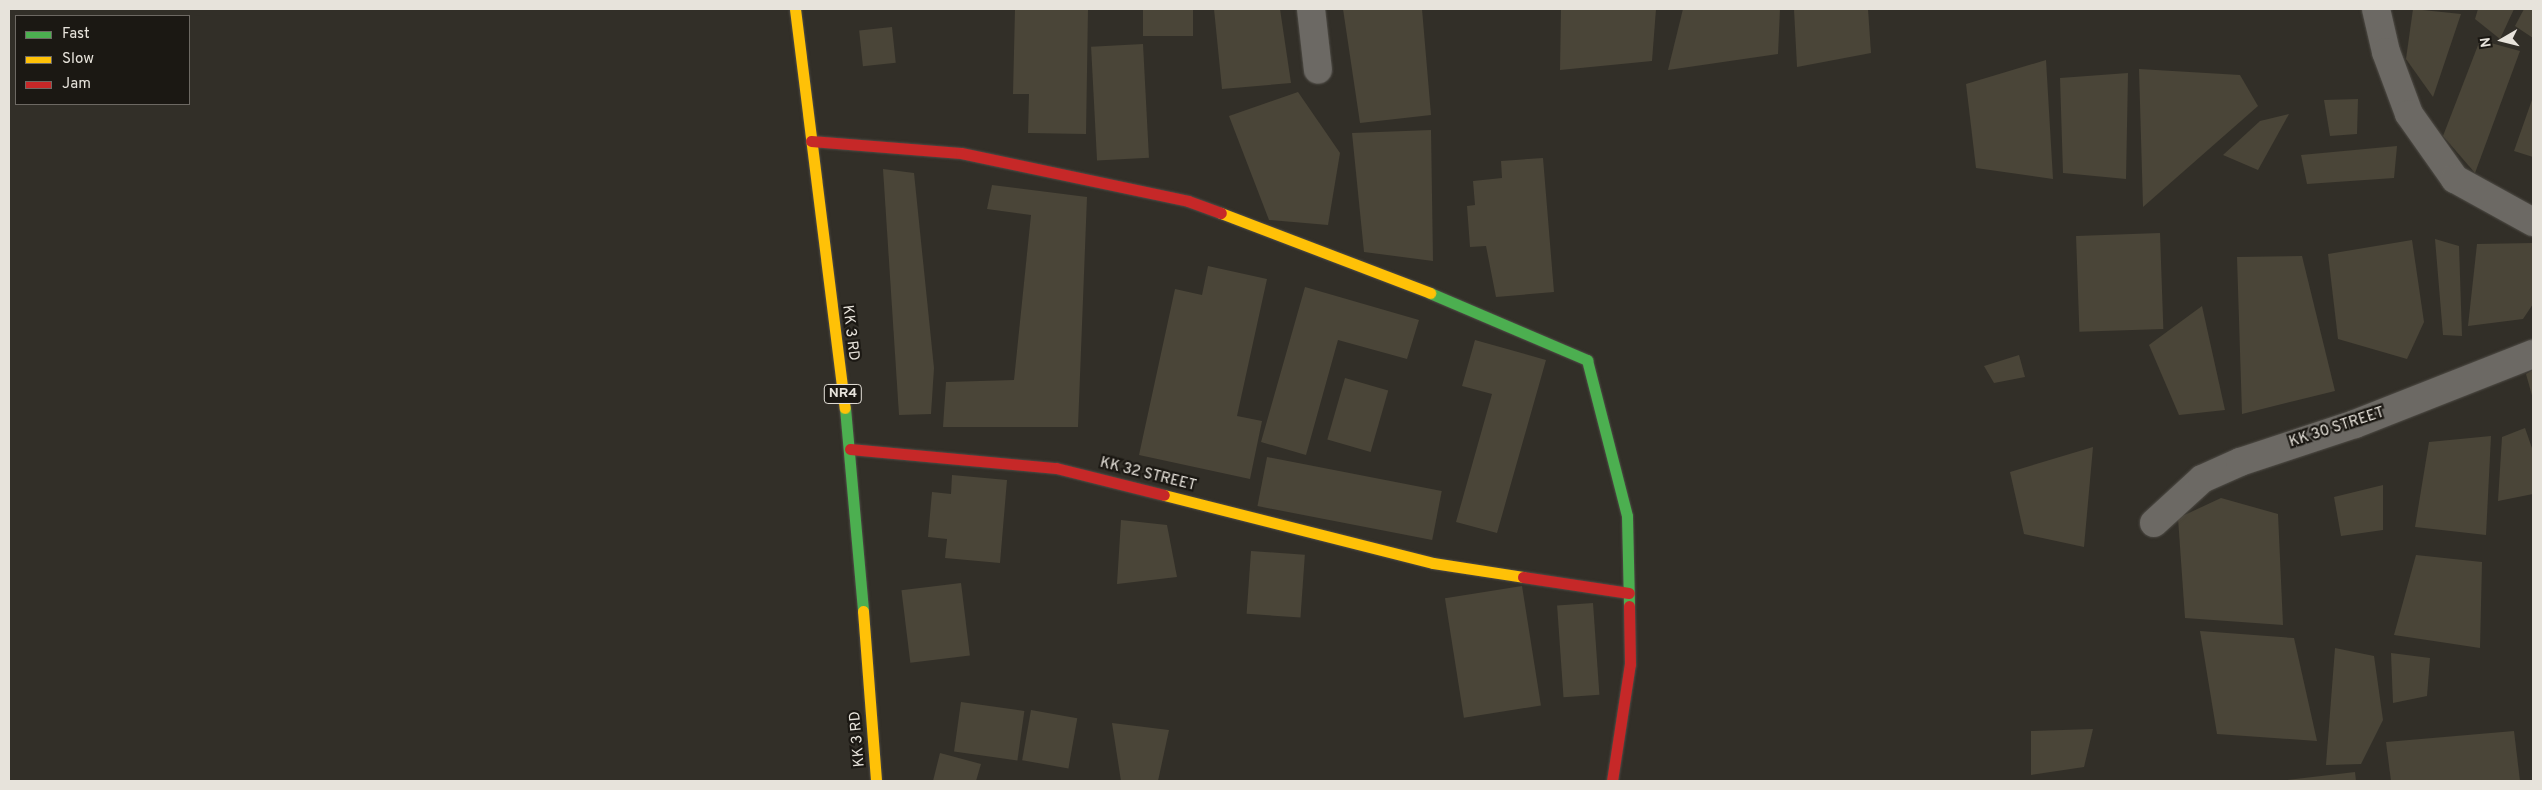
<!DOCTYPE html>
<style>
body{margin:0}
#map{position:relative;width:2542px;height:790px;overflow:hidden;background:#322f28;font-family:Overpass,sans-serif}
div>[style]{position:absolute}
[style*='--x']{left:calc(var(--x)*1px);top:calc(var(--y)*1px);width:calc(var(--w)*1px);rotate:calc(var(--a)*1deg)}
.building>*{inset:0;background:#4a4538;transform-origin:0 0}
.roads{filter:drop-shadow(0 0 1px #4f4c46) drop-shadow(0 0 1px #4f4c46)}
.street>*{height:28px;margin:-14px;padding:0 14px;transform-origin:14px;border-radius:14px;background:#6c6964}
.fast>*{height:11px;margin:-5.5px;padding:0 5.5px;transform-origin:5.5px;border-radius:5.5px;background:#4caf50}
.slow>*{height:11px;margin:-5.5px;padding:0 5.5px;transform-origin:5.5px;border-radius:5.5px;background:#ffc107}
.jam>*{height:11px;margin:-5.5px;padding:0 5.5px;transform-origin:5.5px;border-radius:5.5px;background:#c62828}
span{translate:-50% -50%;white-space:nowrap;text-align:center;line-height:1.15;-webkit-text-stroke:4.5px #1b1813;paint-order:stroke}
.shield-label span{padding:1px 4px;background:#1b1813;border:1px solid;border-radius:4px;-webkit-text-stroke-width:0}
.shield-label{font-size:14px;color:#e7e3db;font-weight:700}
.street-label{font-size:15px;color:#e7e3db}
.frame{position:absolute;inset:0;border:10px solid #e7e3db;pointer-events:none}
.legend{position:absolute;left:15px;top:15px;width:175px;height:90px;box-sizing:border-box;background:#1b1813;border:1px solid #6d6963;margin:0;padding:6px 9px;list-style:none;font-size:15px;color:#e7e3db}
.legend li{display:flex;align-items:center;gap:10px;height:25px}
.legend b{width:25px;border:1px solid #6d6963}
.north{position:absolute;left:2477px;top:15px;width:50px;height:50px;-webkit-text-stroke:4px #1b1813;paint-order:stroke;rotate:262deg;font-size:14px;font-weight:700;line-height:20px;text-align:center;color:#e7e3db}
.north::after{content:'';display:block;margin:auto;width:18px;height:22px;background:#e7e3db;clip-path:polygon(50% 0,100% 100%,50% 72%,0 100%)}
</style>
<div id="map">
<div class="building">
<div style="clip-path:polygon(1015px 9px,1088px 9px,1086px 134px,1028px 133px,1029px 94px,1013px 94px)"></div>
<div style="left:1143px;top:9px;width:50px;height:27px"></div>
<div style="clip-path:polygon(1214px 9px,1280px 9px,1291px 83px,1222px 89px)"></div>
<div style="clip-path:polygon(1343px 9px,1422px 9px,1431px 115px,1360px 123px)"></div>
<div style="clip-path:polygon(1561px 9px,1656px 9px,1652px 61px,1560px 70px)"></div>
<div style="clip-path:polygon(1683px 9px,1780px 9px,1778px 54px,1668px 70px)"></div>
<div style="clip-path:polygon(1794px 9px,1868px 9px,1871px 53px,1797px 67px)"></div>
<div style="clip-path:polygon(2413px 9px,2461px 14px,2433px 97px,2406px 59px)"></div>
<div style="clip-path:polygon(2478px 9px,2514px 9px,2500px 39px,2475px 19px)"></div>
<div style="clip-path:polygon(2524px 9px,2533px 9px,2533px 38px,2515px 26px)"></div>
<div style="left:892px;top:27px;width:36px;height:33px;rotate:84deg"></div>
<div style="clip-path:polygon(2480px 40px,2520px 51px,2475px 173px,2443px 136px)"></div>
<div style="left:1143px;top:44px;width:114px;height:52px;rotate:87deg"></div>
<div style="clip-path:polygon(2046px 60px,2053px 179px,1976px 168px,1966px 84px)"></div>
<div style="clip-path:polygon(2139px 69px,2240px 75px,2258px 106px,2143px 207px)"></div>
<div style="clip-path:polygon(2128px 73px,2126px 179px,2063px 173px,2060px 78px)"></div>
<div style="clip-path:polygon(1298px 92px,1340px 153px,1328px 225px,1269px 220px,1229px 116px)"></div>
<div style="clip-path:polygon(2533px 97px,2533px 157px,2514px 151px)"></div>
<div style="clip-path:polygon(2358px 99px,2357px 134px,2330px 136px,2324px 100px)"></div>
<div style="clip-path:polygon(2289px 114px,2258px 170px,2223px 155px,2260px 121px)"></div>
<div style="clip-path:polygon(1431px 130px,1433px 261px,1364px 252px,1352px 133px)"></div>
<div style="clip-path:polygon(2397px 146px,2394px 178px,2307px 184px,2301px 155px)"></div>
<div style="clip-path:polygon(1543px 158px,1554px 292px,1496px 297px,1486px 246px,1470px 247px,1467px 206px,1475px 205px,1473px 181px,1502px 178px,1501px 161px)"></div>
<div style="clip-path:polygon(883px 169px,914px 173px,934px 368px,931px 414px,899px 415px)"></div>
<div style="clip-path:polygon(992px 185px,1087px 197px,1078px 427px,943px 427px,946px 382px,1014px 380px,1031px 215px,987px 209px)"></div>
<div style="left:2160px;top:233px;width:96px;height:84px;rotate:88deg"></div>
<div style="clip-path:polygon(2435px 239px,2459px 246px,2462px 336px,2443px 335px)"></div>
<div style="clip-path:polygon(2412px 240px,2424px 322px,2407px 359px,2338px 339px,2328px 254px)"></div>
<div style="clip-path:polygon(2533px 243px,2533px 304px,2523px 319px,2468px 326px,2477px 244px)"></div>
<div style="clip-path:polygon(2302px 256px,2335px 391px,2242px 414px,2237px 257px)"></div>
<div style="clip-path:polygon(1208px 266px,1267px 279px,1237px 416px,1262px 421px,1250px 479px,1139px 455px,1175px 289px,1202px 295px)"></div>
<div style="clip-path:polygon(1305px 287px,1419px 320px,1407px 359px,1338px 340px,1306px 455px,1261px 442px)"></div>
<div style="clip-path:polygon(2202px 306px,2225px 410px,2179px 415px,2149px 345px)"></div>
<div style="clip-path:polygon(1475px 340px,1546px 360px,1497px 533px,1456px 522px,1492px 394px,1462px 386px)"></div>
<div style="clip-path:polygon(2019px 355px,2025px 377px,1994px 383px,1984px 366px)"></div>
<div style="clip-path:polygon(2533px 370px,2533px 399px,2526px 374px)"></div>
<div style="left:1345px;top:378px;width:45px;height:64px;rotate:16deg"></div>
<div style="clip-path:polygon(2525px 428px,2533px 451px,2533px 494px,2498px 501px,2502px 437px)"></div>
<div style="clip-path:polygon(2491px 436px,2486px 535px,2415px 527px,2429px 442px)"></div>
<div style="clip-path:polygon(2093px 447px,2084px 547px,2024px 534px,2010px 472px)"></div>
<div style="left:1267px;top:457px;width:178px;height:50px;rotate:11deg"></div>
<div style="clip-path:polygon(952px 475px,1007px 480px,1000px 563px,945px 558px,947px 539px,928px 537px,932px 492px,951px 494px)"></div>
<div style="clip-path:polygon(2383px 485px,2383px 530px,2341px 536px,2334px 497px)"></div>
<div style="clip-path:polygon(2221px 498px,2278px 514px,2283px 625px,2185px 618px,2178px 518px)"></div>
<div style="clip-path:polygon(1121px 520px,1167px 525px,1177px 577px,1117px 584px)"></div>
<div style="left:1251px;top:551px;width:54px;height:63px;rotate:4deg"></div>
<div style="clip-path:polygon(2416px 555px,2482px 562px,2480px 648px,2394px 635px)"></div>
<div style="left:961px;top:583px;width:73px;height:60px;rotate:83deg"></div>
<div style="left:1522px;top:586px;width:121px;height:78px;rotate:81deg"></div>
<div style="left:1593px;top:603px;width:92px;height:36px;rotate:86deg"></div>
<div style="clip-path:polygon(2200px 631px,2294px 638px,2317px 741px,2217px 734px)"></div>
<div style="clip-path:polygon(2335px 648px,2374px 656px,2383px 720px,2361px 764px,2326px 765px)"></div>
<div style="clip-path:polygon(2391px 653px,2430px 658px,2427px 696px,2393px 703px)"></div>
<div style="left:961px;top:702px;width:64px;height:50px;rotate:8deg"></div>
<div style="left:1031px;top:710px;width:47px;height:51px;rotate:10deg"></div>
<div style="clip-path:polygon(1112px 723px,1169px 730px,1158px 781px,1121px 781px)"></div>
<div style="clip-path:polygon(2093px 729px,2084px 767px,2031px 775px,2031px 731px)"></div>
<div style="clip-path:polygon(2514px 731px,2520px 781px,2391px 781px,2386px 742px)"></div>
<div style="clip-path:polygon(940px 753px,981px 764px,976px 781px,933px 781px)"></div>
<div style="clip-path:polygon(2355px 772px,2356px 781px,2287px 781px,2287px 780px)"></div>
</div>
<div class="roads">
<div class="street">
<div style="--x:1311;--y:9;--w:61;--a:83.5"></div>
<div style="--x:2376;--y:9;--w:44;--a:76.9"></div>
<div style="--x:2386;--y:52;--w:66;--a:69.6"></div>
<div style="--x:2409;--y:114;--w:80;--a:54.7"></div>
<div style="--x:2455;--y:179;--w:89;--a:28.9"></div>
<div style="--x:2154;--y:523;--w:65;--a:-42.5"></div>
<div style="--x:2202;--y:479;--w:42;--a:-24.1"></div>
<div style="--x:2240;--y:462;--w:121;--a:-18.3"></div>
<div style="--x:2355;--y:424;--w:191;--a:-21.5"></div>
</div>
<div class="fast">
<div style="--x:1430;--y:293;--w:171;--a:23.1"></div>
<div style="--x:1587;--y:360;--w:161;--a:75.6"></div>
<div style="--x:1627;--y:516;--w:90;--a:88.7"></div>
<div style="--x:845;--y:408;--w:204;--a:84.9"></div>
</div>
<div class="slow">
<div style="--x:795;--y:9;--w:402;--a:82.9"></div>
<div style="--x:1221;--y:213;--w:224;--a:20.9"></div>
<div style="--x:1164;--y:495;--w:277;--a:14.2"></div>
<div style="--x:1433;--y:563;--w:91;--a:8.8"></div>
<div style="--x:863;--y:611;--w:170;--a:85.6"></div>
</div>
<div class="jam">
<div style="--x:811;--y:141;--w:150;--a:4.6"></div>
<div style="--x:961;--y:153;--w:232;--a:11.9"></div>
<div style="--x:1188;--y:201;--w:35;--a:20"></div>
<div style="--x:850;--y:449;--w:207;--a:5.3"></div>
<div style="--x:1056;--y:468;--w:111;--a:14"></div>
<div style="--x:1523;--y:577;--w:107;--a:8.6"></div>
<div style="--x:1612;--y:781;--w:118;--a:-81.3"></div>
<div style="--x:1630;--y:664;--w:58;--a:-91"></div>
</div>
</div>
<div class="shield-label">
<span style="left:843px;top:394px">NR4</span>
</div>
<div class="street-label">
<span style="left:850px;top:333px;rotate:83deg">KK 3 RD</span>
<span style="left:2337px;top:428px;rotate:-18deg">KK 30 STREET</span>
<span style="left:1148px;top:475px;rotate:14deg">KK 32 STREET</span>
<span style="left:858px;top:739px;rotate:-95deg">KK 3 RD</span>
</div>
<div class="frame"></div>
<ul class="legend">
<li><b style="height:6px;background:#4caf50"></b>Fast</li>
<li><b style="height:6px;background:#ffc107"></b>Slow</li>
<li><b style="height:6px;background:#c62828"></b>Jam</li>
</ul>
<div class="north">N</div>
</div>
